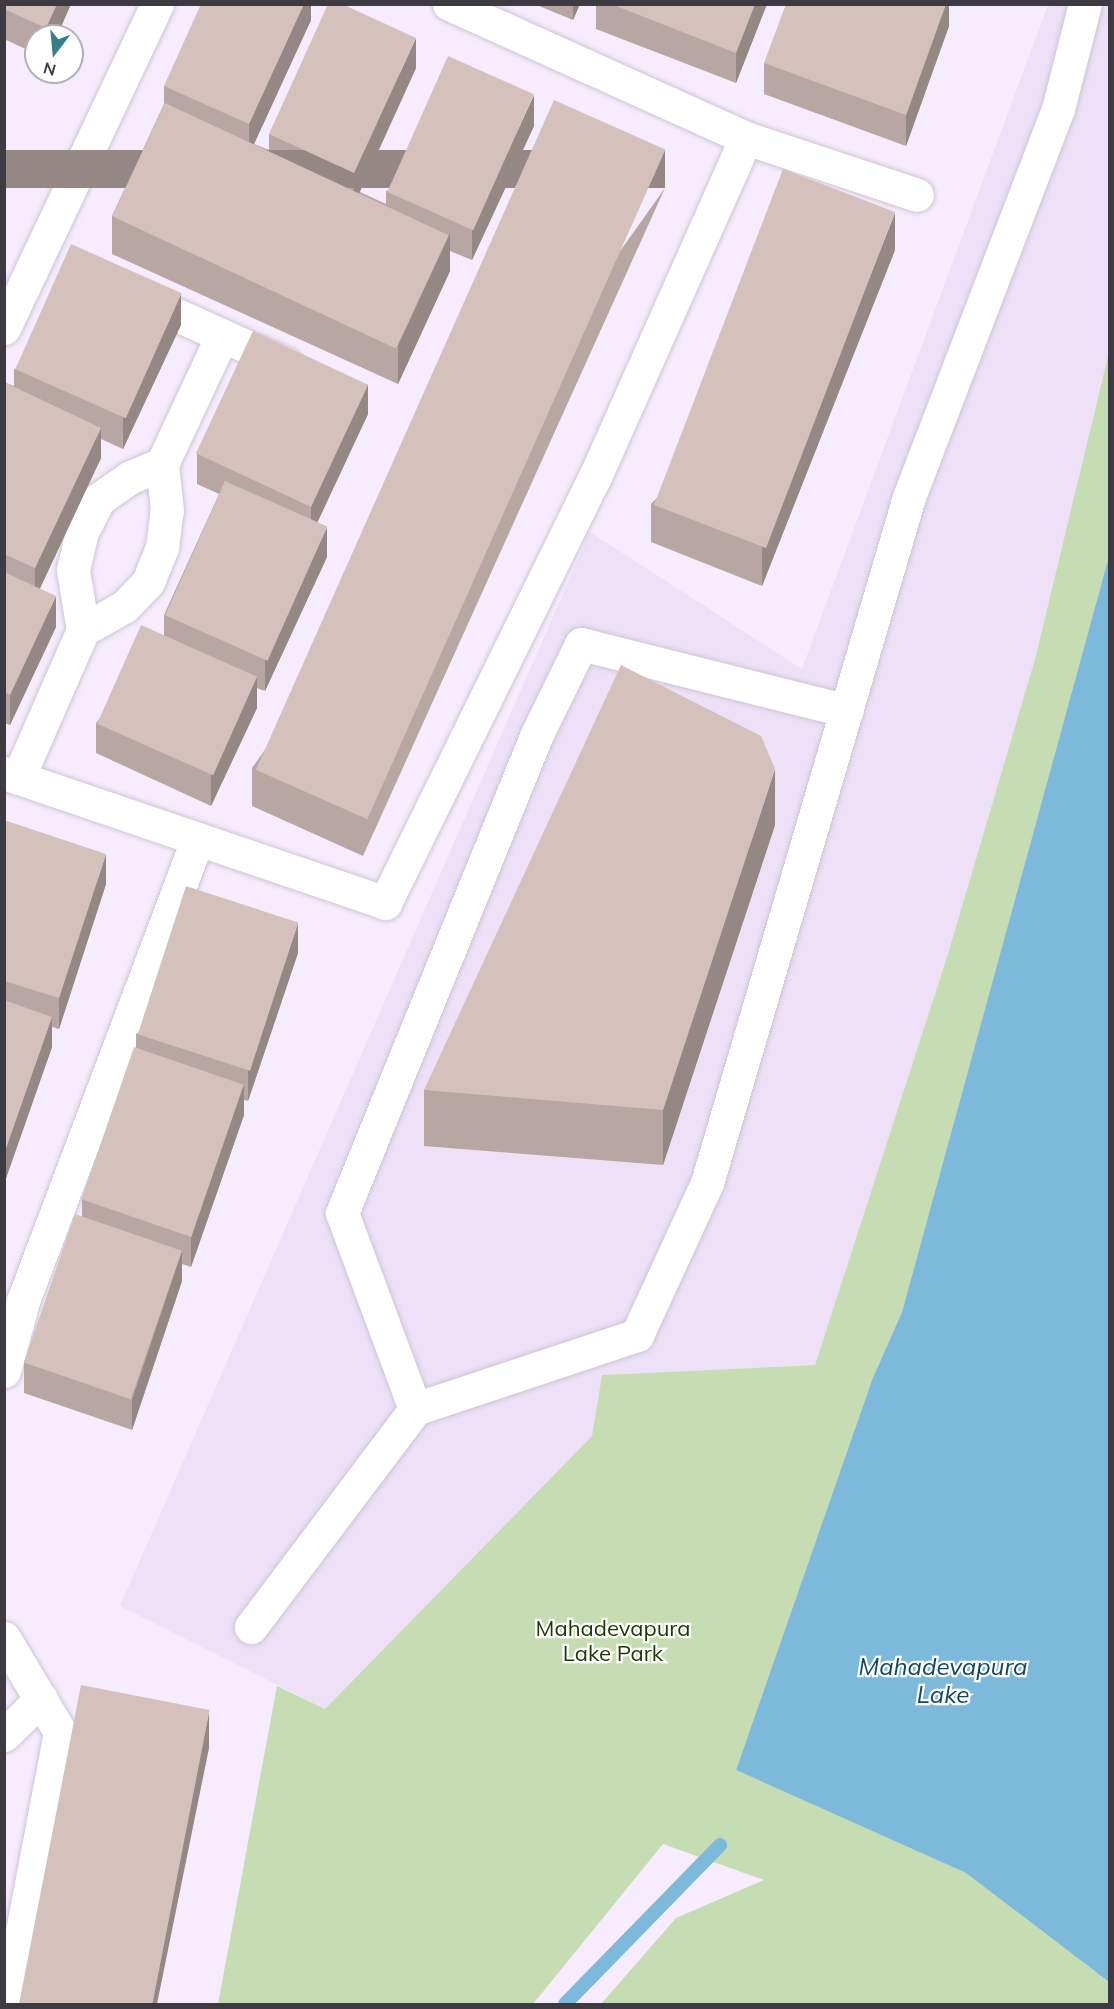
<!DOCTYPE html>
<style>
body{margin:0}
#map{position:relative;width:1114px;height:2009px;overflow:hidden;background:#f6ecfd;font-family:Mulish,sans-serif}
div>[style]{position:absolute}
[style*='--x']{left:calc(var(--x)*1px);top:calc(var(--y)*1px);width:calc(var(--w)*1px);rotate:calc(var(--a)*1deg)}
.built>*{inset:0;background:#ede0f7}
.green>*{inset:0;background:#c6dcb3}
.water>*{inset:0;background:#7db9da}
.stream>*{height:14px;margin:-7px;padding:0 7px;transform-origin:7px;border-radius:7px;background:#7db9da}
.roads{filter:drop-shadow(0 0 2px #cdc4d4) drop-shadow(0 0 2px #cdc4d4)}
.minor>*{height:33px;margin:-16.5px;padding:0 16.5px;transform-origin:16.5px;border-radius:16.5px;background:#fff}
.wall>*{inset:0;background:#b7a6a1}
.shaded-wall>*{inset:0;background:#958783;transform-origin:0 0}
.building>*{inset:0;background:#d5c1bb;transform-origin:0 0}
span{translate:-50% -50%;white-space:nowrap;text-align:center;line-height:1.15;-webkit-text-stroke:4.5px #fff;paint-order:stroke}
.park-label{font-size:22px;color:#1f3700}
.water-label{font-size:24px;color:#15465d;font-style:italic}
.frame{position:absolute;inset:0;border:6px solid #3e3a41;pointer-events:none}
.north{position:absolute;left:24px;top:24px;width:60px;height:60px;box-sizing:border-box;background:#fff;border:2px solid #b2b0b3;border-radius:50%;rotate:196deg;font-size:16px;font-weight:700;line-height:24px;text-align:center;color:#3e3a41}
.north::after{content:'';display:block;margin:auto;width:21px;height:27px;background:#377f88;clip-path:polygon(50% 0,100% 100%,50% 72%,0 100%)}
</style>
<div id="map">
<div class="built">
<div style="clip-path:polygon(1048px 5px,1109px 5px,1109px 352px,1035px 659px,947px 957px,815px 1365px,602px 1375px,592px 1436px,325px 1709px,120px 1606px,590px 532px,802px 669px)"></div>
</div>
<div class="green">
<div style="clip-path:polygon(1109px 352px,1109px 556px,902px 1312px,872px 1380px,736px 1770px,966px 1873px,1109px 1982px,1109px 2004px,601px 2004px,676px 1918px,764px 1880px,663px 1844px,533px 2004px,218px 2004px,277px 1686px,325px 1709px,592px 1436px,602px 1375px,815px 1365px,947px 957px,1035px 659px)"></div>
</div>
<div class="water">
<div style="clip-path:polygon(1109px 556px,1110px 1982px,1109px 1982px,966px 1873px,736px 1770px,872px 1380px,902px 1312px)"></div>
</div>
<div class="stream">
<div style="--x:565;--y:2004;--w:222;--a:-45.7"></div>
</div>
<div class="roads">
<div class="minor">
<div style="--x:746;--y:138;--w:180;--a:18.4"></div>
<div style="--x:139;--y:298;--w:161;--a:24.2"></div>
<div style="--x:4;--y:328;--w:358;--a:-64.7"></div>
<div style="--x:83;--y:630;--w:48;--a:-29.7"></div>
<div style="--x:125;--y:606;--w:33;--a:-46"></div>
<div style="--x:148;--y:582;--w:37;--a:-68"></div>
<div style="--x:162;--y:548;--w:38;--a:-83"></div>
<div style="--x:167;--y:510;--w:46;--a:-96.2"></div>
<div style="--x:162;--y:464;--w:141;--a:-64.9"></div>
<div style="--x:4;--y:773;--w:403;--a:18.8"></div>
<div style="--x:385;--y:903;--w:473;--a:-63.8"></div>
<div style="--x:594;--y:479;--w:373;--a:-66"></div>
<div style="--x:746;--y:138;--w:326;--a:-155.7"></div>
<div style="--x:18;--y:778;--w:162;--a:-66.3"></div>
<div style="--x:83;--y:630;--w:61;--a:-99.5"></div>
<div style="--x:73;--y:570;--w:37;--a:-77"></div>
<div style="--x:81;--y:534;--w:39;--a:-63"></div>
<div style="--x:99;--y:499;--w:39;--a:-35"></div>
<div style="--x:131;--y:477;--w:34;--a:-23"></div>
<div style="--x:4;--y:1371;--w:73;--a:-74.8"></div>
<div style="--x:23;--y:1301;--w:494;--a:-69.3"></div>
<div style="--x:415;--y:1409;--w:209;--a:-110.4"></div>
<div style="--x:342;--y:1213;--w:517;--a:-67.85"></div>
<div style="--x:537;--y:734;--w:100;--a:-63.9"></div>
<div style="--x:581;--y:644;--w:274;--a:14.1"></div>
<div style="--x:251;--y:1627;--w:273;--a:-53"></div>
<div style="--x:415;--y:1409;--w:234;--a:-18.4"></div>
<div style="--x:637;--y:1335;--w:167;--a:-65.3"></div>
<div style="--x:707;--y:1183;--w:715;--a:-73.59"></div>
<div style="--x:909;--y:497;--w:416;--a:-69"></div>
<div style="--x:1058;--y:109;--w:108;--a:-75.6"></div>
<div style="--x:4;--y:1638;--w:109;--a:59.2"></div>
<div style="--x:60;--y:1732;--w:277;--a:100.8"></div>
<div style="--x:4;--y:1735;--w:52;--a:-44.2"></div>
</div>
</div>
<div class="wall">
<div style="clip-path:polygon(4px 4px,71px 4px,57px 36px,36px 36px,36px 54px,4px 39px)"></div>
<div style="clip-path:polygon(311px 4px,311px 20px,254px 144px,269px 150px,269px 134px,416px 68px,360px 192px,386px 204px,386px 191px,534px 126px,472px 260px,450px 251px,450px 271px,398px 384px,112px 254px,112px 216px,164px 104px,164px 86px)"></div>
<div style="clip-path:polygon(534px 4px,580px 4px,573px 20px)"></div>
<div style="clip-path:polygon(596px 4px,767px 4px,736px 83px,596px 29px)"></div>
<div style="clip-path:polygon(949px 4px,949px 26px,906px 146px,764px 94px,764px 63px)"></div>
<div style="clip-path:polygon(665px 188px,363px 856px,252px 806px,252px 768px)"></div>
<div style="clip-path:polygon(895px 250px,762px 586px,651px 542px,651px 504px)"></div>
<div style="clip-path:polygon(181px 325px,123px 449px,101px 439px,101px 458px,40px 588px,56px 627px,10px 725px,4px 723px,4px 382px,14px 386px,14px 369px)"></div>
<div style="clip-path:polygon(368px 414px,317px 523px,327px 557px,265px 691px,257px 688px,257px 708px,211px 806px,96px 753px,96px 723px,164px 635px,164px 615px,219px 494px,197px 484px,197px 454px)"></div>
<div style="clip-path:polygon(4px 820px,106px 884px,59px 1029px,52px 1027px,52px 1047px,4px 1184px)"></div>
<div style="clip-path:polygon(775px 825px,663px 1165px,424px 1146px,424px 1090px)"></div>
<div style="clip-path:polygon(298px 953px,248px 1101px,244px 1100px,244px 1115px,191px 1267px,182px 1264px,182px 1281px,132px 1430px,24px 1393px,24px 1362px,82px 1216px,82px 1199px,136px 1048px,136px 1034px)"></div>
</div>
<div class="shaded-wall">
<div style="clip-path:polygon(57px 4px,71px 4px,57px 36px,46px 36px,46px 28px)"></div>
<div style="clip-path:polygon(304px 4px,311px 4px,311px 20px,249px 155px,249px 124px)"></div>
<div style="clip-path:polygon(573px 4px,580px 4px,573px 20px)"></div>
<div style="clip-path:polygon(755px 4px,767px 4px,736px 83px,736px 53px)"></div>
<div style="clip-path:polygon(946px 4px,949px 4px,949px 26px,906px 146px,906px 115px)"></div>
<div style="clip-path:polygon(416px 38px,416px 68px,354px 204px,354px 173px)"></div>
<div style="clip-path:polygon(534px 95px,534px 126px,472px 260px,472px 230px)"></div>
<div style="left:665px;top:150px;width:38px;height:733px;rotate:90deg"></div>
<div style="clip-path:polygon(895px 213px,895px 250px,762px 586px,762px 548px)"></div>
<div style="clip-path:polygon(450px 233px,450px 271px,398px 384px,398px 346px)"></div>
<div style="clip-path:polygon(181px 294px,181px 325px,123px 449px,123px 419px)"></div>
<div style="clip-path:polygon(368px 384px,368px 414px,311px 536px,311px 505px)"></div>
<div style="clip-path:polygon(101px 428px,101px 458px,35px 599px,35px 568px)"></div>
<div style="clip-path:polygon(327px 527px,327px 557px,265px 691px,265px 661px)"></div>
<div style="clip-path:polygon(56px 596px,56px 627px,10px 725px,10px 695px)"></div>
<div style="clip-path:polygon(257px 677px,257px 708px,211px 806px,211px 775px)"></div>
<div style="clip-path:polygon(775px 769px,775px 825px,663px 1165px,663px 1110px)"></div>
<div style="clip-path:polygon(106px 854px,106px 884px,59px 1029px,59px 998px)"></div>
<div style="clip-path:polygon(298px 923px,298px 953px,248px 1101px,248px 1071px)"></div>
<div style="clip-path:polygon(52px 1017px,52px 1047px,4px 1184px,4px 1154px)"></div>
<div style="clip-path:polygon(244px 1084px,244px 1115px,191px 1267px,191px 1236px)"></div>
<div style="clip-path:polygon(182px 1251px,182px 1281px,132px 1430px,132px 1400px)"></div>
<div style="clip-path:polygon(209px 1711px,209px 1748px,157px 2004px,150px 2004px)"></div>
</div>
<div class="building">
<div style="clip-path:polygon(4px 4px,57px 4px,46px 28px,4px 9px)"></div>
<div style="clip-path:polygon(201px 4px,304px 4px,249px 124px,164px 86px)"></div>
<div style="clip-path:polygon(328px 4px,342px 4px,416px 38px,354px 173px,269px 134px)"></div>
<div style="clip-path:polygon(611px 4px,755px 4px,736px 53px)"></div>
<div style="clip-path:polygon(786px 4px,946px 4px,906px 115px,764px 63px)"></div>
<div style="left:448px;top:56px;width:94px;height:149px;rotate:24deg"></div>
<div style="left:554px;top:100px;width:122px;height:733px;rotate:24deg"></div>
<div style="left:165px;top:103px;width:313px;height:125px;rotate:25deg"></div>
<div style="left:783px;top:169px;width:120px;height:360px;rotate:21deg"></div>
<div style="left:71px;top:244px;width:121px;height:137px;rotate:24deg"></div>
<div style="left:253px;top:331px;width:127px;height:135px;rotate:25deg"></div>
<div style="clip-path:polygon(4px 382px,101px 428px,35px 568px,4px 554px)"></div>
<div style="left:225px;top:481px;width:112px;height:147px;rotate:24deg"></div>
<div style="clip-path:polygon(4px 572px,56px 596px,10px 695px,4px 692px)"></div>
<div style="left:141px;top:625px;width:127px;height:108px;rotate:24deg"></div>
<div style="clip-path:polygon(621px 665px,761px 736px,775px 769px,663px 1110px,424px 1090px)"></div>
<div style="clip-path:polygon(4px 820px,106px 854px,59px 998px,4px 981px)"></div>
<div style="left:186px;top:886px;width:118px;height:156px;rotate:18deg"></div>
<div style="clip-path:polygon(4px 1000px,52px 1017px,4px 1154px)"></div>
<div style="left:134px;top:1047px;width:116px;height:161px;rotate:19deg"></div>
<div style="left:75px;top:1214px;width:113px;height:157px;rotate:19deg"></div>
<div style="left:81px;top:1685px;width:131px;height:325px;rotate:11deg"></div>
</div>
<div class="park-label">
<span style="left:613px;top:1641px">Mahadevapura<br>Lake Park</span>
</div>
<div class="water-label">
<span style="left:943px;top:1681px">Mahadevapura<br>Lake</span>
</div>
<div class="frame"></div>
<div class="north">N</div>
</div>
